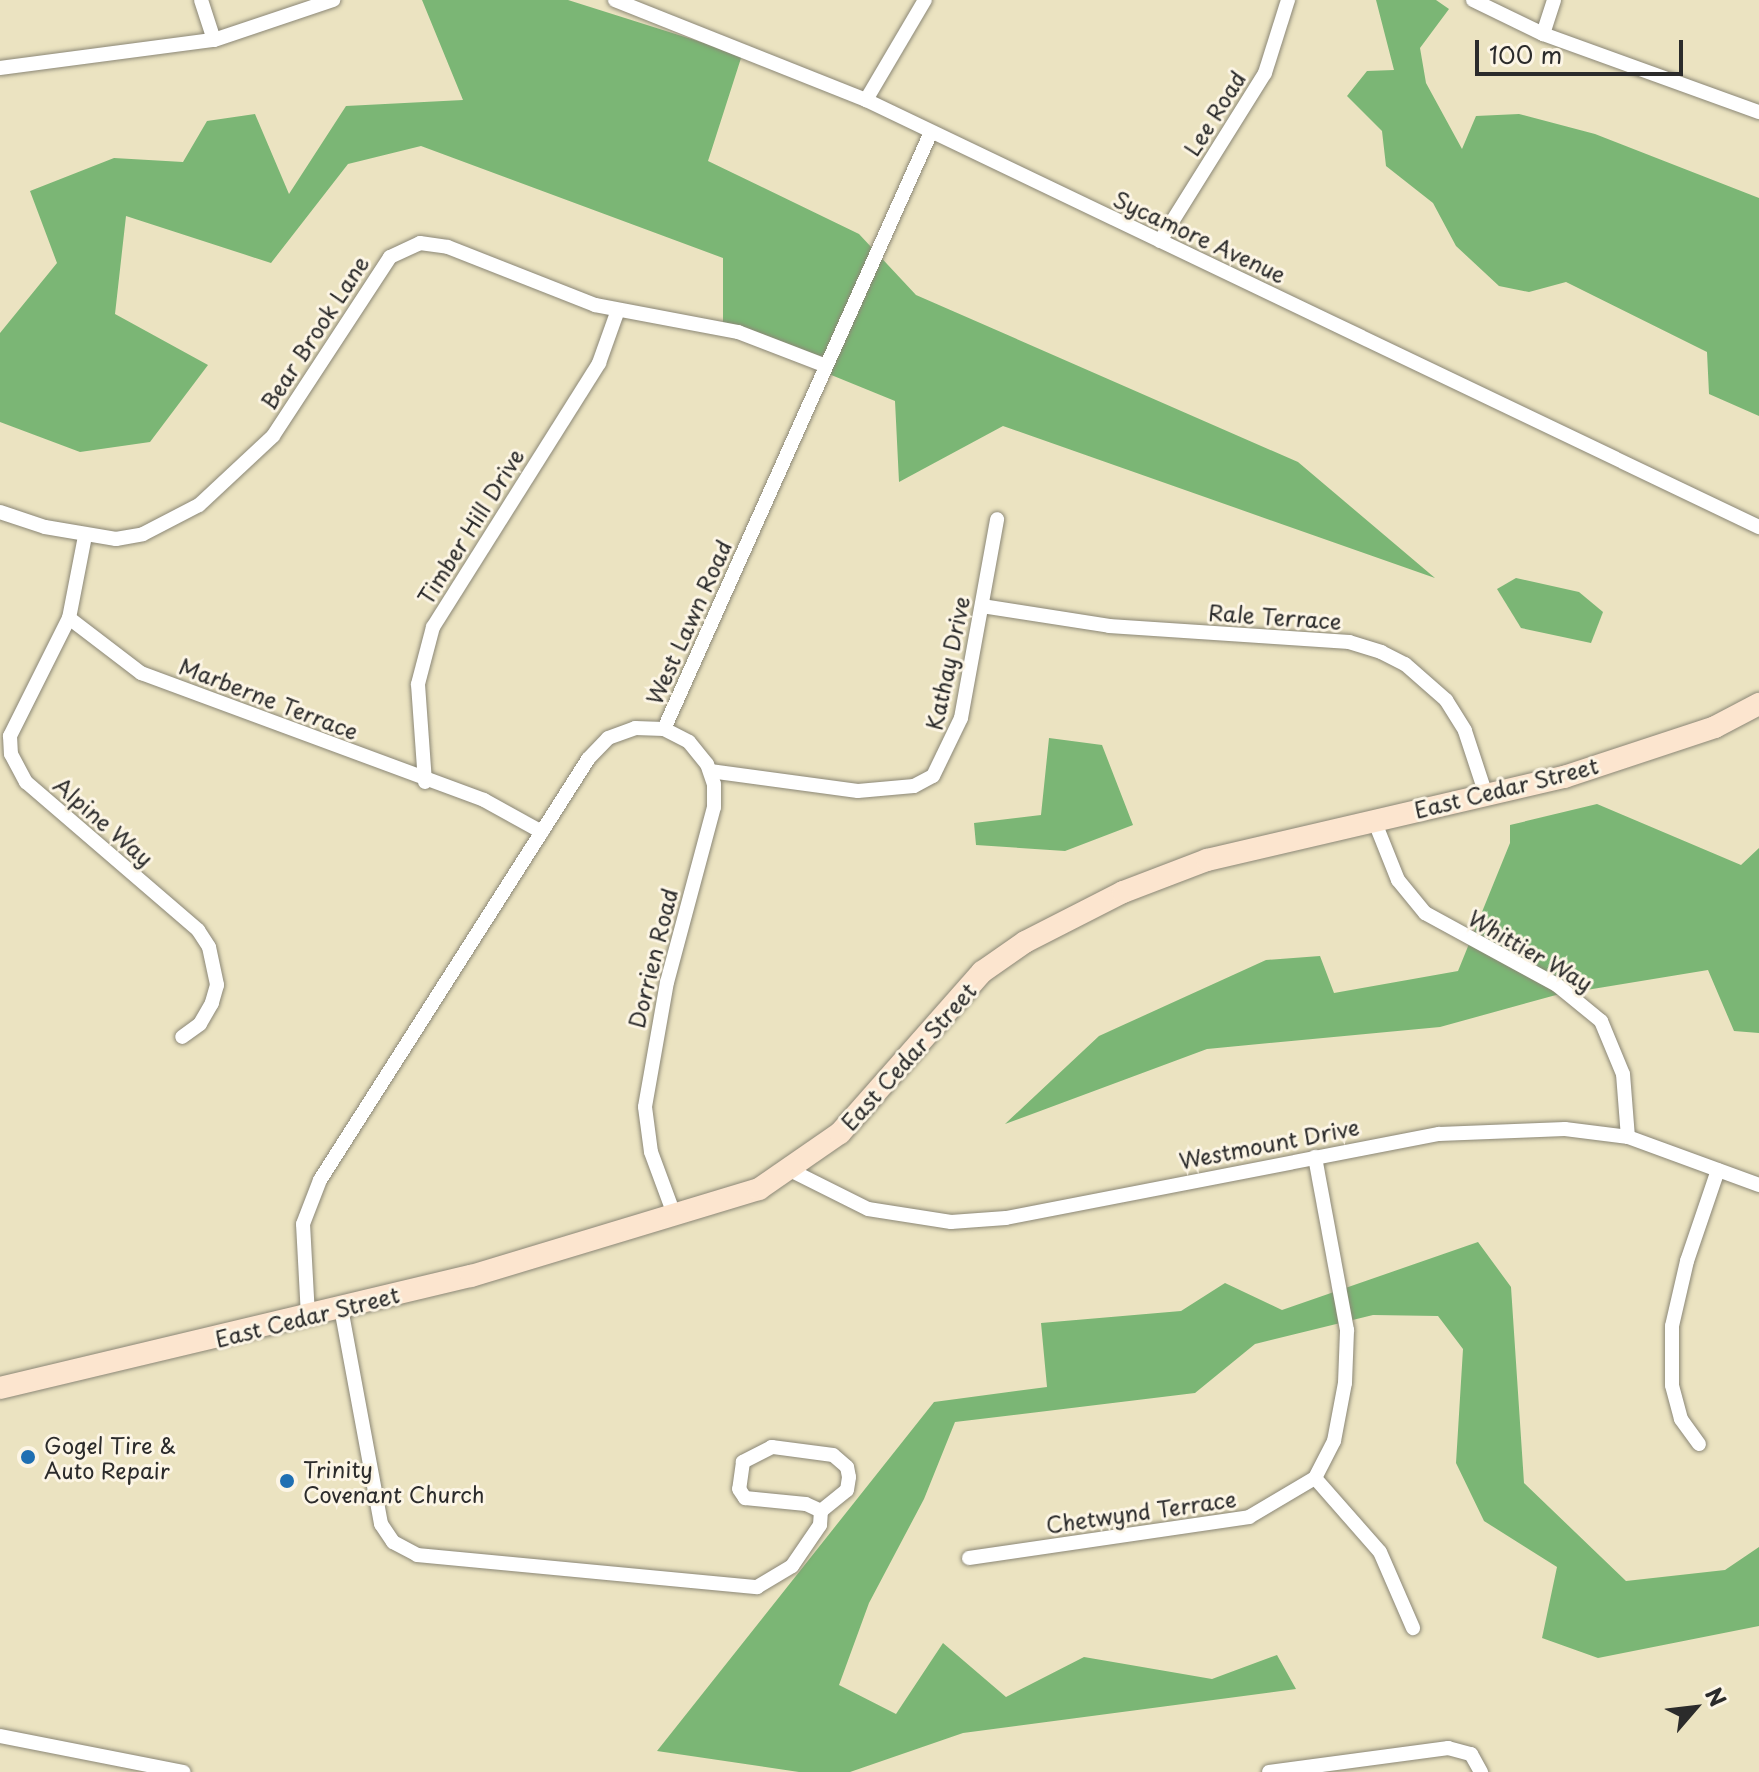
<!DOCTYPE html>
<style>
body{margin:0}
#map{position:relative;width:1759px;height:1772px;overflow:hidden;background:#ebe3c1;font-family:"Playpen Sans",sans-serif}
div>[style]{position:absolute}
[style*='--x']{left:calc(var(--x)*1px);top:calc(var(--y)*1px);width:calc(var(--w)*1px);rotate:calc(var(--a)*1deg)}
.forest>*{inset:0;background:#7bb675}
.roads{filter:drop-shadow(0 0 2px #8b8776) drop-shadow(0 0 2px #8b8776)}
.street>*{height:14px;margin:-7px;padding:0 7px;transform-origin:7px;border-radius:7px;background:#fff}
.secondary>*{height:22px;margin:-11px;padding:0 11px;transform-origin:11px;border-radius:11px;background:#fce5cf}
.dots>*{width:22px;height:22px;translate:-50% -50%;box-sizing:border-box;border:4px solid #fcf5e5;border-radius:50%}
span{translate:-50% -50%;white-space:nowrap;text-align:center;line-height:1.15;-webkit-text-stroke:6px #fcf5e5;paint-order:stroke}
.street-label{font-size:22px;color:#2b2b2b}
.poi-label{font-size:22px;color:#2b2b2b}
.left{translate:0 -50%;text-align:left}
.north{position:absolute;left:1655px;top:1668px;width:80px;height:80px;-webkit-text-stroke:6px #fcf5e5;paint-order:stroke;rotate:62deg;font-size:22px;font-weight:700;line-height:32px;text-align:center;color:#2b2b2b}
.north::after{content:'';display:block;margin:auto;width:28px;height:36px;background:#2b2b2b;clip-path:polygon(50% 0,100% 100%,50% 72%,0 100%)}
.scale{position:absolute;left:1475px;top:40px;width:208px;height:36px;box-sizing:border-box;border:4px solid #2b2b2b;border-top:0;padding-left:10px;font-size:24px;line-height:28px;white-space:nowrap;color:#2b2b2b;-webkit-text-stroke:6px #fcf5e5;paint-order:stroke}
</style>
<div id="map">
<div class="forest">
<div style="clip-path:polygon(422px 0,568px 0,742px 55px,708px 161px,859px 234px,916px 295px,1298px 462px,1435px 578px,1003px 426px,899px 482px,895px 401px,723px 331px,723px 258px,421px 146px,348px 164px,271px 263px,126px 216px,115px 314px,208px 365px,150px 442px,80px 452px,0 422px,0 333px,57px 263px,30px 191px,114px 158px,183px 162px,207px 121px,255px 114px,289px 194px,346px 106px,463px 100px)"></div>
<div style="clip-path:polygon(1376px 0,1436px 0,1449px 9px,1420px 48px,1426px 83px,1462px 149px,1476px 116px,1519px 114px,1595px 134px,1759px 198px,1759px 416px,1709px 394px,1707px 352px,1566px 282px,1529px 292px,1499px 286px,1456px 246px,1433px 203px,1386px 166px,1382px 131px,1347px 96px,1367px 71px,1394px 70px)"></div>
<div style="clip-path:polygon(1516px 578px,1579px 592px,1603px 612px,1591px 643px,1521px 628px,1497px 589px)"></div>
<div style="clip-path:polygon(1049px 738px,1102px 745px,1133px 825px,1065px 851px,976px 845px,974px 823px,1041px 815px)"></div>
<div style="clip-path:polygon(1597px 804px,1741px 865px,1759px 848px,1759px 1033px,1734px 1031px,1708px 970px,1556px 995px,1440px 1027px,1207px 1049px,1005px 1124px,1099px 1036px,1266px 960px,1320px 956px,1334px 993px,1458px 971px,1510px 843px,1510px 825px)"></div>
<div style="clip-path:polygon(1478px 1242px,1511px 1287px,1524px 1483px,1626px 1581px,1725px 1570px,1759px 1547px,1759px 1626px,1598px 1658px,1542px 1638px,1557px 1567px,1484px 1521px,1456px 1463px,1463px 1349px,1438px 1316px,1373px 1315px,1255px 1344px,1195px 1393px,955px 1422px,924px 1499px,869px 1603px,839px 1685px,896px 1714px,943px 1643px,1006px 1697px,1084px 1657px,1212px 1679px,1277px 1655px,1296px 1689px,963px 1733px,850px 1772px,799px 1772px,657px 1751px,934px 1402px,1047px 1387px,1041px 1323px,1181px 1311px,1225px 1283px,1282px 1310px)"></div>
</div>
<div class="roads">
<div class="street">
<div style="--x:201;--y:0;--w:42;--a:72"></div>
<div style="--x:615;--y:0;--w:270;--a:21.7"></div>
<div style="--x:866;--y:100;--w:990;--a:25.56"></div>
<div style="--x:1473;--y:0;--w:78;--a:25.9"></div>
<div style="--x:1543;--y:34;--w:230;--a:19.9"></div>
<div style="--x:1543;--y:34;--w:36;--a:-72"></div>
<div style="--x:0;--y:68;--w:216;--a:-7.5"></div>
<div style="--x:214;--y:40;--w:126;--a:-18.6"></div>
<div style="--x:866;--y:100;--w:116;--a:-59.5"></div>
<div style="--x:1160;--y:241;--w:198;--a:-58"></div>
<div style="--x:1265;--y:73;--w:77;--a:-72.5"></div>
<div style="--x:0;--y:512;--w:47;--a:18.4"></div>
<div style="--x:45;--y:527;--w:72;--a:9.6"></div>
<div style="--x:116;--y:539;--w:27;--a:-10"></div>
<div style="--x:143;--y:534;--w:63;--a:-27.4"></div>
<div style="--x:199;--y:505;--w:101;--a:-43"></div>
<div style="--x:273;--y:436;--w:214;--a:-56.8"></div>
<div style="--x:390;--y:257;--w:33;--a:-25"></div>
<div style="--x:420;--y:243;--w:28;--a:8"></div>
<div style="--x:448;--y:247;--w:158;--a:21.5"></div>
<div style="--x:595;--y:305;--w:146;--a:10.7"></div>
<div style="--x:738;--y:332;--w:94;--a:21.1"></div>
<div style="--x:85;--y:536;--w:84;--a:101"></div>
<div style="--x:69;--y:618;--w:132;--a:116.6"></div>
<div style="--x:10;--y:736;--w:18;--a:87"></div>
<div style="--x:11;--y:754;--w:32;--a:62"></div>
<div style="--x:26;--y:782;--w:227;--a:40.7"></div>
<div style="--x:198;--y:930;--w:20;--a:57"></div>
<div style="--x:209;--y:947;--w:39;--a:78"></div>
<div style="--x:217;--y:985;--w:19;--a:106"></div>
<div style="--x:212;--y:1003;--w:24;--a:120"></div>
<div style="--x:200;--y:1024;--w:22;--a:144"></div>
<div style="--x:982;--y:606;--w:129;--a:8.9"></div>
<div style="--x:1109;--y:626;--w:241;--a:3.8"></div>
<div style="--x:1349;--y:642;--w:34;--a:17"></div>
<div style="--x:1381;--y:652;--w:27;--a:27"></div>
<div style="--x:1405;--y:664;--w:55;--a:41.3"></div>
<div style="--x:1446;--y:700;--w:36;--a:58"></div>
<div style="--x:1465;--y:731;--w:67;--a:71.8"></div>
<div style="--x:69;--y:618;--w:91;--a:37.4"></div>
<div style="--x:141;--y:673;--w:366;--a:20.3"></div>
<div style="--x:484;--y:800;--w:66;--a:28.9"></div>
<div style="--x:664;--y:729;--w:654;--a:-65.9"></div>
<div style="--x:710;--y:771;--w:149;--a:7.7"></div>
<div style="--x:858;--y:791;--w:56;--a:-5.1"></div>
<div style="--x:914;--y:786;--w:21;--a:-28"></div>
<div style="--x:933;--y:776;--w:64;--a:-64.2"></div>
<div style="--x:961;--y:718;--w:202;--a:-79.7"></div>
<div style="--x:425;--y:782;--w:98;--a:-94.1"></div>
<div style="--x:418;--y:684;--w:59;--a:-75.3"></div>
<div style="--x:433;--y:627;--w:312;--a:-57.8"></div>
<div style="--x:599;--y:363;--w:56;--a:-70.3"></div>
<div style="--x:1374;--y:820;--w:65;--a:68.2"></div>
<div style="--x:1398;--y:880;--w:43;--a:50.7"></div>
<div style="--x:1425;--y:913;--w:150;--a:28.6"></div>
<div style="--x:1557;--y:985;--w:57;--a:39.3"></div>
<div style="--x:1601;--y:1021;--w:57;--a:67.5"></div>
<div style="--x:1623;--y:1074;--w:63;--a:85.5"></div>
<div style="--x:792;--y:1171;--w:85;--a:26.6"></div>
<div style="--x:868;--y:1209;--w:84;--a:8.9"></div>
<div style="--x:951;--y:1222;--w:55;--a:-4.2"></div>
<div style="--x:1006;--y:1218;--w:441;--a:-11"></div>
<div style="--x:1439;--y:1134;--w:126;--a:-2.3"></div>
<div style="--x:1565;--y:1129;--w:64;--a:7.2"></div>
<div style="--x:1628;--y:1137;--w:140;--a:20.1"></div>
<div style="--x:341;--y:1308;--w:220;--a:79.5"></div>
<div style="--x:381;--y:1524;--w:22;--a:56"></div>
<div style="--x:393;--y:1542;--w:27;--a:28"></div>
<div style="--x:417;--y:1555;--w:342;--a:5.4"></div>
<div style="--x:757;--y:1587;--w:41;--a:-31"></div>
<div style="--x:792;--y:1566;--w:50;--a:-55.7"></div>
<div style="--x:820;--y:1525;--w:14;--a:-86"></div>
<div style="--x:821;--y:1511;--w:33;--a:-39"></div>
<div style="--x:847;--y:1490;--w:13;--a:-81"></div>
<div style="--x:849;--y:1477;--w:10;--a:-101"></div>
<div style="--x:847;--y:1467;--w:18;--a:-139"></div>
<div style="--x:833;--y:1455;--w:62;--a:-172.5"></div>
<div style="--x:772;--y:1447;--w:33;--a:153"></div>
<div style="--x:743;--y:1462;--w:27;--a:98"></div>
<div style="--x:739;--y:1489;--w:11;--a:56"></div>
<div style="--x:745;--y:1498;--w:61;--a:5.6"></div>
<div style="--x:806;--y:1504;--w:17;--a:25"></div>
<div style="--x:308;--y:1316;--w:92;--a:-93.1"></div>
<div style="--x:303;--y:1224;--w:47;--a:-68.9"></div>
<div style="--x:320;--y:1180;--w:499;--a:-57.5"></div>
<div style="--x:588;--y:759;--w:29;--a:-46"></div>
<div style="--x:608;--y:738;--w:29;--a:-20"></div>
<div style="--x:635;--y:728;--w:29;--a:2"></div>
<div style="--x:664;--y:729;--w:28;--a:27"></div>
<div style="--x:689;--y:742;--w:28;--a:51"></div>
<div style="--x:707;--y:764;--w:21;--a:71"></div>
<div style="--x:714;--y:784;--w:23;--a:90"></div>
<div style="--x:714;--y:807;--w:181;--a:105"></div>
<div style="--x:667;--y:982;--w:127;--a:100"></div>
<div style="--x:645;--y:1107;--w:45;--a:82.4"></div>
<div style="--x:651;--y:1152;--w:69;--a:69.7"></div>
<div style="--x:1699;--y:1444;--w:31;--a:-126"></div>
<div style="--x:1681;--y:1419;--w:35;--a:-105"></div>
<div style="--x:1672;--y:1385;--w:59;--a:-90"></div>
<div style="--x:1672;--y:1326;--w:67;--a:-77"></div>
<div style="--x:1687;--y:1261;--w:96;--a:-71.2"></div>
<div style="--x:1315;--y:1478;--w:98;--a:48.7"></div>
<div style="--x:1380;--y:1552;--w:83;--a:66.5"></div>
<div style="--x:969;--y:1558;--w:283;--a:-8.3"></div>
<div style="--x:1249;--y:1517;--w:77;--a:-30.6"></div>
<div style="--x:1315;--y:1478;--w:42;--a:-62.8"></div>
<div style="--x:1334;--y:1441;--w:59;--a:-79.3"></div>
<div style="--x:1345;--y:1383;--w:53;--a:-87.8"></div>
<div style="--x:1347;--y:1330;--w:176;--a:-100.5"></div>
<div style="--x:0;--y:1736;--w:187;--a:11.1"></div>
<div style="--x:1269;--y:1772;--w:181;--a:-7.6"></div>
<div style="--x:1448;--y:1748;--w:24;--a:15"></div>
<div style="--x:1471;--y:1754;--w:21;--a:61"></div>
</div>
<div class="secondary">
<div style="--x:0;--y:1388;--w:484;--a:-13.4"></div>
<div style="--x:471;--y:1276;--w:301;--a:-16.8"></div>
<div style="--x:759;--y:1189;--w:98;--a:-34.7"></div>
<div style="--x:840;--y:1133;--w:215;--a:-48.6"></div>
<div style="--x:982;--y:972;--w:52;--a:-34.9"></div>
<div style="--x:1025;--y:942;--w:110;--a:-27"></div>
<div style="--x:1123;--y:892;--w:90;--a:-20.9"></div>
<div style="--x:1207;--y:860;--w:367;--a:-13.1"></div>
<div style="--x:1564;--y:777;--w:159;--a:-18.3"></div>
<div style="--x:1715;--y:727;--w:50;--a:-27.6"></div>
</div>
</div>
<div class="dots">
<div style="left:28px;top:1457px;background:#1f6fb2"></div>
<div style="left:287px;top:1481px;background:#1f6fb2"></div>
</div>
<div class="street-label">
<span style="left:1214px;top:113px;rotate:-58deg">Lee Road</span>
<span style="left:1200px;top:236px;rotate:25deg">Sycamore Avenue</span>
<span style="left:314px;top:332px;rotate:-57deg">Bear Brook Lane</span>
<span style="left:470px;top:526px;rotate:-58deg">Timber Hill Drive</span>
<span style="left:1275px;top:616px;rotate:4deg">Rale Terrace</span>
<span style="left:688px;top:622px;rotate:-66deg">West Lawn Road</span>
<span style="left:947px;top:663px;rotate:-78deg">Kathay Drive</span>
<span style="left:269px;top:698px;rotate:21deg">Marberne Terrace</span>
<span style="left:1506px;top:787px;rotate:-14deg">East Cedar Street</span>
<span style="left:104px;top:821px;rotate:41deg">Alpine Way</span>
<span style="left:1531px;top:950px;rotate:30deg">Whittier Way</span>
<span style="left:652px;top:958px;rotate:-76deg">Dorrien Road</span>
<span style="left:908px;top:1056px;rotate:-48deg">East Cedar Street</span>
<span style="left:1269px;top:1143px;rotate:-11deg">Westmount Drive</span>
<span style="left:307px;top:1316px;rotate:-14deg">East Cedar Street</span>
<span style="left:1141px;top:1511px;rotate:-8deg">Chetwynd Terrace</span>
</div>
<div class="poi-label">
<span class="left" style="left:44px;top:1457px">Gogel Tire &amp;<br>Auto Repair</span>
<span class="left" style="left:303px;top:1481px">Trinity<br>Covenant Church</span>
</div>
<div class="north">N</div>
<div class="scale">100 m</div>
</div>
